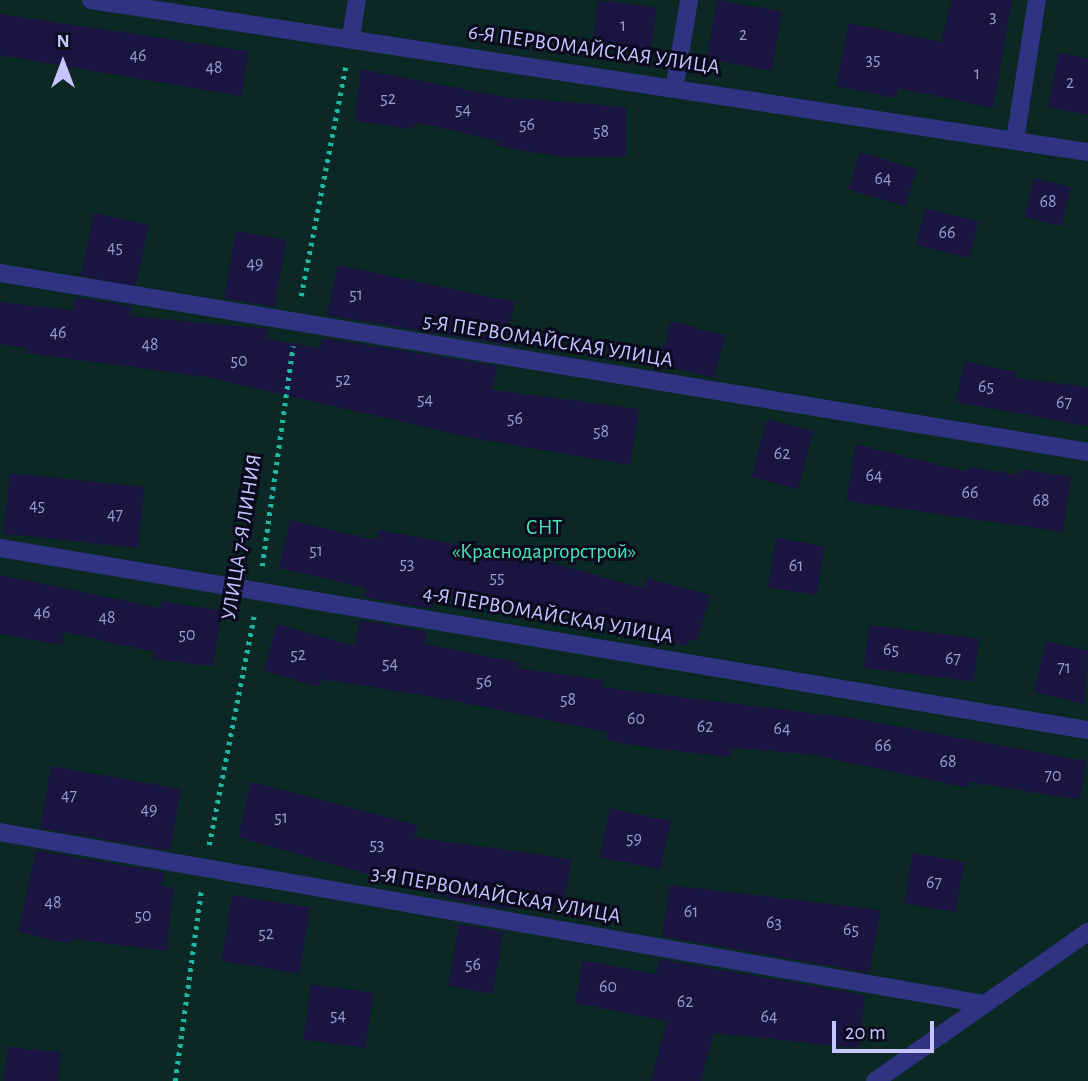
<!DOCTYPE html>
<meta charset="utf-8">
<style>
body{margin:0}
#map{position:relative;width:1088px;height:1081px;overflow:hidden;background:#0b091d;font-family:"Alegreya Sans",sans-serif}
div>[style]{position:absolute}
[style*='--x']{left:calc(var(--x)*1px);top:calc(var(--y)*1px);width:calc(var(--w)*1px);rotate:calc(var(--a)*1deg)}
.green>*{inset:0;background:#0c2824;transform-origin:0 0}
.building>*{inset:0;background:#191440;transform-origin:0 0}
.path>*{height:4.5px;margin-top:-2.25px;transform-origin:0;background:repeating-linear-gradient(90deg,#20b8a3 0 3.5px,transparent 0 8.5px)}
.street>*{height:18px;margin:-9px;padding:0 9px;transform-origin:9px;border-radius:9px;background:#2f3381}
span{translate:-50% -50%;white-space:nowrap;text-align:center;line-height:1.15;-webkit-text-stroke:6px #0b091d;paint-order:stroke}
.number-label{font-size:18px;color:#9c99cf}
.number-label span{-webkit-text-stroke-width:0}
.street-label{font-size:21px;color:#c7c5ff}
.park-label{font-size:21px;color:#46eab4}
.north{position:absolute;left:28px;top:28px;width:70px;height:70px;-webkit-text-stroke:5px #0b091d;paint-order:stroke;rotate:0deg;font-size:19px;font-weight:700;line-height:28px;text-align:center;color:#c7c5ff}
.north::after{content:'';display:block;margin:auto;width:24px;height:32px;background:#c7c5ff;clip-path:polygon(50% 0,100% 100%,50% 72%,0 100%)}
.scale{position:absolute;left:832px;top:1021px;width:102px;height:32px;box-sizing:border-box;border:4px solid #c7c5ff;border-top:0;padding-left:9px;font-size:21px;line-height:24px;white-space:nowrap;color:#c7c5ff;-webkit-text-stroke:5px #0b091d;paint-order:stroke}
</style>
<div id="map">
<div class="green">
<div style="left:0;top:0;width:1088px;height:1081px"></div>
</div>
<div class="building">
<div style="left:598px;top:0;width:59px;height:46px;rotate:7deg"></div>
<div style="left:717px;top:0;width:66px;height:60px;rotate:10deg"></div>
<div style="clip-path:polygon(952px 0,1012px 0,993px 108px,898px 88px,896px 98px,836px 86px,849px 23px,941px 42px)"></div>
<div style="clip-path:polygon(0 14px,249px 51px,241px 96px,0 55px)"></div>
<div style="clip-path:polygon(1059px 53px,1088px 58px,1088px 115px,1048px 107px)"></div>
<div style="clip-path:polygon(361px 69px,505px 97px,626px 107px,626px 157px,562px 157px,497px 146px,498px 141px,415px 122px,414px 129px,355px 121px)"></div>
<div style="left:860px;top:152px;width:59px;height:39px;rotate:17deg"></div>
<div style="left:1034px;top:178px;width:38px;height:40px;rotate:14deg"></div>
<div style="left:925px;top:208px;width:55px;height:38px;rotate:14deg"></div>
<div style="left:94px;top:213px;width:56px;height:64px;rotate:12deg"></div>
<div style="left:236px;top:231px;width:51px;height:68px;rotate:10deg"></div>
<div style="clip-path:polygon(338px 265px,515px 302px,504px 344px,327px 315px)"></div>
<div style="clip-path:polygon(76px 297px,132px 306px,130px 316px,269px 329px,267px 339px,320px 348px,323px 338px,498px 366px,492px 390px,639px 409px,630px 465px,473px 438px,207px 377px,26px 353px,26px 348px,0 344px,0 302px,73px 310px)"></div>
<div style="left:671px;top:321px;width:56px;height:44px;rotate:15deg"></div>
<div style="clip-path:polygon(964px 361px,1017px 372px,1016px 378px,1088px 387px,1088px 426px,956px 402px)"></div>
<div style="left:767px;top:419px;width:48px;height:60px;rotate:15deg"></div>
<div style="clip-path:polygon(856px 444px,968px 472px,969px 467px,1020px 475px,1020px 469px,1071px 477px,1063px 532px,846px 501px)"></div>
<div style="left:10px;top:473px;width:135px;height:61px;rotate:6deg"></div>
<div style="clip-path:polygon(290px 520px,377px 540px,379px 530px,537px 559px,644px 588px,647px 578px,710px 595px,697px 641px,688px 640px,687px 646px,544px 610px,436px 593px,432px 609px,364px 597px,366px 588px,279px 568px)"></div>
<div style="left:776px;top:538px;width:49px;height:50px;rotate:9deg"></div>
<div style="clip-path:polygon(0 575px,161px 608px,162px 601px,222px 611px,213px 666px,153px 659px,154px 652px,64px 632px,62px 645px,0 634px)"></div>
<div style="clip-path:polygon(360px 620px,427px 631px,425px 644px,518px 662px,517px 668px,603px 680px,602px 687px,853px 718px,1086px 761px,1080px 800px,970px 782px,969px 788px,809px 754px,731px 748px,730px 757px,657px 749px,606px 740px,607px 732px,450px 700px,322px 679px,319px 687px,264px 671px,277px 624px,355px 646px)"></div>
<div style="left:869px;top:625px;width:111px;height:43px;rotate:7deg"></div>
<div style="clip-path:polygon(1046px 641px,1088px 650px,1084px 704px,1034px 692px)"></div>
<div style="left:51px;top:766px;width:132px;height:63px;rotate:10deg"></div>
<div style="clip-path:polygon(251px 782px,418px 825px,414px 837px,572px 859px,563px 908px,510px 898px,508px 909px,464px 902px,238px 837px)"></div>
<div style="left:610px;top:808px;width:62px;height:50px;rotate:12deg"></div>
<div style="clip-path:polygon(36px 850px,164px 872px,161px 886px,174px 888px,166px 951px,73px 939px,72px 944px,18px 932px)"></div>
<div style="left:913px;top:853px;width:52px;height:51px;rotate:10deg"></div>
<div style="clip-path:polygon(670px 885px,881px 910px,869px 973px,662px 936px)"></div>
<div style="left:232px;top:895px;width:79px;height:67px;rotate:9deg"></div>
<div style="left:459px;top:924px;width:45px;height:63px;rotate:10deg"></div>
<div style="clip-path:polygon(659px 959px,865px 995px,859px 1048px,714px 1033px,701px 1081px,651px 1081px,667px 1021px,575px 1003px,583px 960px,656px 974px)"></div>
<div style="left:311px;top:984px;width:63px;height:56px;rotate:8deg"></div>
<div style="clip-path:polygon(8px 1047px,61px 1052px,58px 1081px,4px 1081px)"></div>
</div>
<div class="path">
<div style="--x:301;--y:296;--w:236;--a:-79"></div>
<div style="--x:262;--y:566;--w:222;--a:-82"></div>
<div style="--x:209;--y:845;--w:233;--a:-78.9"></div>
<div style="--x:175;--y:1081;--w:192;--a:-82.2"></div>
</div>
<div class="street">
<div style="--x:91;--y:0;--w:1009;--a:8.67"></div>
<div style="--x:351;--y:37;--w:37;--a:-81"></div>
<div style="--x:675;--y:84;--w:85;--a:-80.5"></div>
<div style="--x:1015;--y:140;--w:142;--a:-81.1"></div>
<div style="--x:0;--y:273;--w:1103;--a:9.34"></div>
<div style="--x:0;--y:548;--w:1103;--a:9.5"></div>
<div style="--x:0;--y:832;--w:998;--a:9.92"></div>
<div style="--x:875;--y:1081;--w:260;--a:-35"></div>
</div>
<div class="number-label">
<span style="left:993px;top:17px">3</span>
<span style="left:623px;top:26px">1</span>
<span style="left:743px;top:35px">2</span>
<span style="left:138px;top:56px">46</span>
<span style="left:873px;top:60px">35</span>
<span style="left:214px;top:68px">48</span>
<span style="left:977px;top:74px">1</span>
<span style="left:1070px;top:83px">2</span>
<span style="left:388px;top:99px">52</span>
<span style="left:463px;top:110px">54</span>
<span style="left:527px;top:125px">56</span>
<span style="left:601px;top:132px">58</span>
<span style="left:883px;top:179px">64</span>
<span style="left:1048px;top:202px">68</span>
<span style="left:947px;top:233px">66</span>
<span style="left:115px;top:248px">45</span>
<span style="left:255px;top:264px">49</span>
<span style="left:356px;top:295px">51</span>
<span style="left:58px;top:333px">46</span>
<span style="left:150px;top:345px">48</span>
<span style="left:239px;top:361px">50</span>
<span style="left:343px;top:380px">52</span>
<span style="left:986px;top:387px">65</span>
<span style="left:425px;top:400px">54</span>
<span style="left:1064px;top:403px">67</span>
<span style="left:515px;top:419px">56</span>
<span style="left:601px;top:432px">58</span>
<span style="left:782px;top:454px">62</span>
<span style="left:874px;top:476px">64</span>
<span style="left:970px;top:493px">66</span>
<span style="left:1041px;top:501px">68</span>
<span style="left:37px;top:506px">45</span>
<span style="left:115px;top:515px">47</span>
<span style="left:316px;top:551px">51</span>
<span style="left:407px;top:564px">53</span>
<span style="left:796px;top:566px">61</span>
<span style="left:497px;top:578px">55</span>
<span style="left:42px;top:613px">46</span>
<span style="left:107px;top:618px">48</span>
<span style="left:187px;top:635px">50</span>
<span style="left:891px;top:650px">65</span>
<span style="left:298px;top:655px">52</span>
<span style="left:953px;top:659px">67</span>
<span style="left:390px;top:664px">54</span>
<span style="left:1064px;top:668px">71</span>
<span style="left:484px;top:682px">56</span>
<span style="left:568px;top:700px">58</span>
<span style="left:636px;top:719px">60</span>
<span style="left:705px;top:727px">62</span>
<span style="left:782px;top:729px">64</span>
<span style="left:883px;top:746px">66</span>
<span style="left:948px;top:762px">68</span>
<span style="left:1053px;top:776px">70</span>
<span style="left:69px;top:796px">47</span>
<span style="left:149px;top:810px">49</span>
<span style="left:281px;top:818px">51</span>
<span style="left:634px;top:839px">59</span>
<span style="left:377px;top:845px">53</span>
<span style="left:934px;top:883px">67</span>
<span style="left:53px;top:903px">48</span>
<span style="left:691px;top:912px">61</span>
<span style="left:143px;top:916px">50</span>
<span style="left:774px;top:923px">63</span>
<span style="left:851px;top:930px">65</span>
<span style="left:266px;top:934px">52</span>
<span style="left:473px;top:965px">56</span>
<span style="left:608px;top:987px">60</span>
<span style="left:685px;top:1002px">62</span>
<span style="left:338px;top:1016px">54</span>
<span style="left:769px;top:1017px">64</span>
</div>
<div class="street-label">
<span style="left:594px;top:50px;rotate:8deg">6-Я ПЕРВОМАЙСКАЯ УЛИЦА</span>
<span style="left:548px;top:341px;rotate:9deg">5-Я ПЕРВОМАЙСКАЯ УЛИЦА</span>
<span style="left:242px;top:537px;rotate:-81deg">УЛИЦА 7-Я ЛИНИЯ</span>
<span style="left:548px;top:615px;rotate:10deg">4-Я ПЕРВОМАЙСКАЯ УЛИЦА</span>
<span style="left:496px;top:895px;rotate:10deg">3-Я ПЕРВОМАЙСКАЯ УЛИЦА</span>
</div>
<div class="park-label">
<span style="left:544px;top:540px">СНТ<br>«Краснодаргорстрой»</span>
</div>
<div class="north">N</div>
<div class="scale">20 m</div>
</div>
